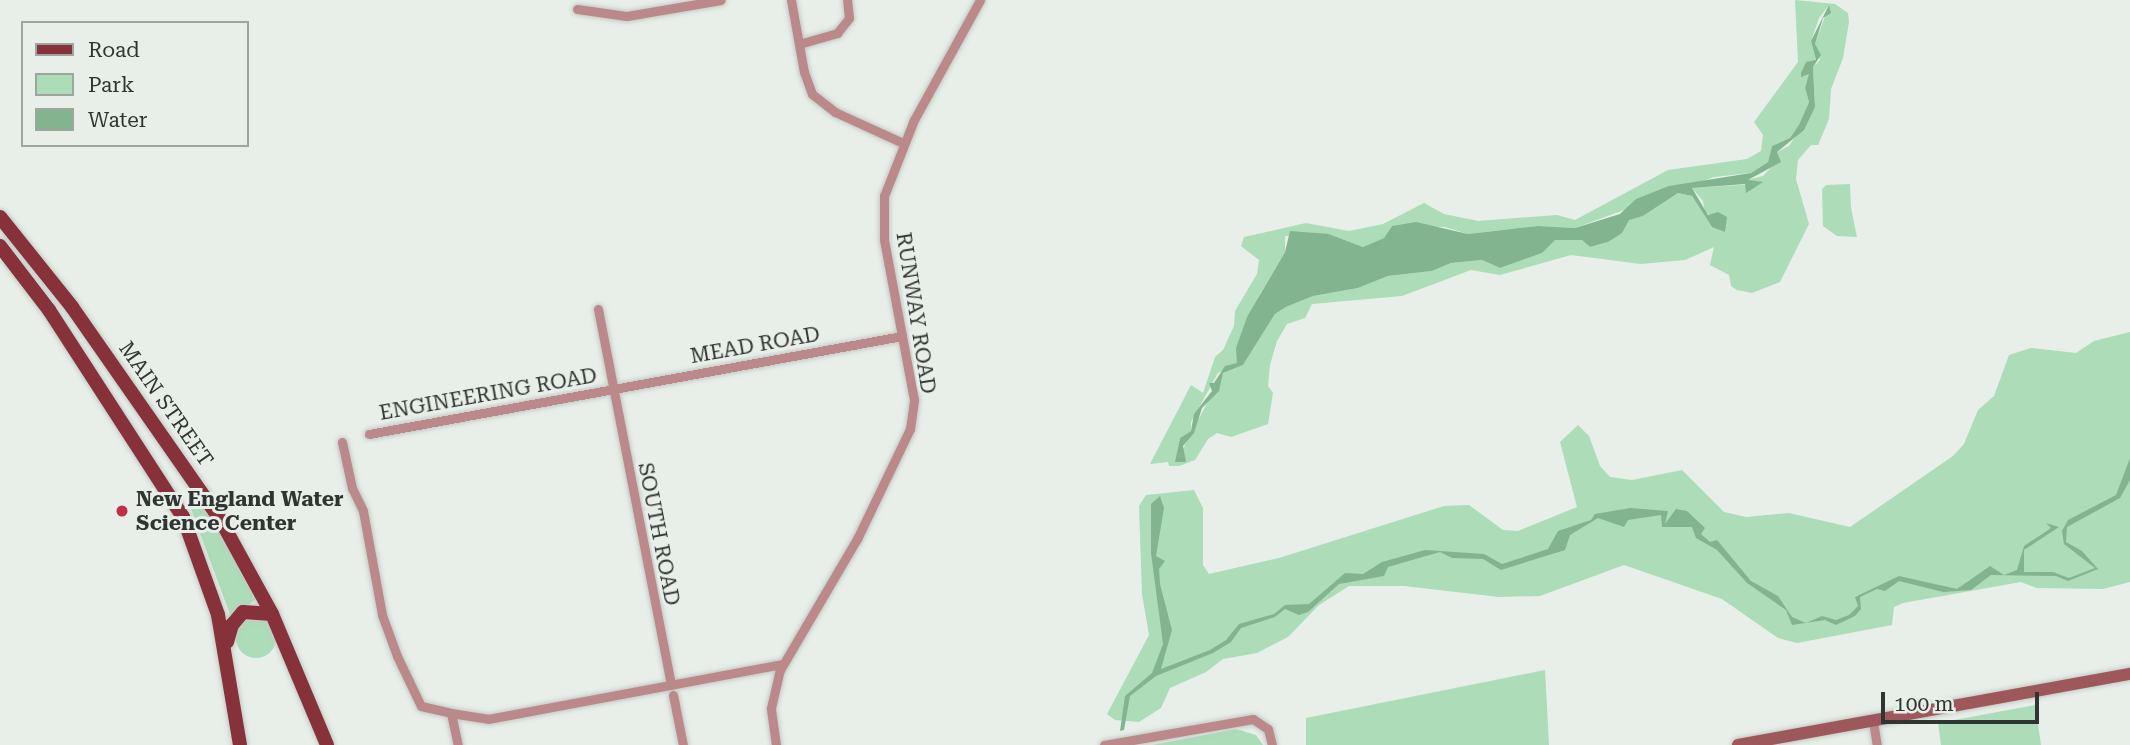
<!DOCTYPE html>
<style>
body{margin:0}
#map{position:relative;width:2130px;height:745px;overflow:hidden;background:#e7efe8;font-family:"Roboto Serif",serif}
div>[style]{position:absolute}
[style*='--x']{left:calc(var(--x)*1px);top:calc(var(--y)*1px);width:calc(var(--w)*1px);rotate:calc(var(--a)*1deg)}
.green>*{inset:0;background:#acdcb8}
.round{border-radius:50%}
.water>*{inset:0;background:#82b58f}
.roads{filter:drop-shadow(0 0 2px #c3cac4) drop-shadow(0 0 2px #c3cac4)}
.minor>*{height:9px;margin:-4.5px;padding:0 4.5px;transform-origin:4.5px;border-radius:4.5px;background:#bb898a}
.secondary>*{height:12px;margin:-6px;padding:0 6px;transform-origin:6px;border-radius:6px;background:#9e585b}
.primary>*{height:14px;margin:-7px;padding:0 7px;transform-origin:7px;border-radius:7px;background:#87323b}
.dots>*{width:19px;height:19px;translate:-50% -50%;box-sizing:border-box;border:4px solid #e7efe8;border-radius:50%}
span{translate:-50% -50%;white-space:nowrap;text-align:center;line-height:1.15;-webkit-text-stroke:6px #e7efe8;paint-order:stroke}
.street-label{font-size:21px;color:#313532}
.poi-label{font-size:21px;color:#313532;font-weight:700}
.left{translate:0 -50%;text-align:left}
.legend{position:absolute;left:21px;top:21px;width:228px;height:126px;box-sizing:border-box;background:#e7efe8;border:2px solid #9ea59f;margin:0;padding:9px 12px;list-style:none;font-size:21px;color:#313532}
.legend li{display:flex;align-items:center;gap:14px;height:35px}
.legend b{width:35px;border:2px solid #9ea59f}
.scale{position:absolute;left:1881px;top:692px;width:158px;height:32px;box-sizing:border-box;border:4px solid #313532;border-top:0;padding-left:9px;font-size:21px;line-height:24px;white-space:nowrap;color:#313532;-webkit-text-stroke:5px #e7efe8;paint-order:stroke}
</style>
<div id="map">
<div class="green">
<div style="clip-path:polygon(evenodd,1795px 0,1835px 4px,1848px 13px,1849px 22px,1843px 58px,1831px 89px,1829px 119px,1818px 145px,1811px 145px,1798px 160px,1796px 179px,1809px 224px,1780px 282px,1752px 293px,1737px 290px,1731px 286px,1729px 275px,1710px 265px,1714px 247px,1685px 260px,1641px 264px,1571px 255px,1500px 275px,1471px 270px,1402px 296px,1312px 304px,1305px 318px,1287px 324px,1277px 341px,1270px 365px,1268px 386px,1273px 393px,1268px 424px,1231px 437px,1217px 433px,1208px 439px,1195px 460px,1179px 466px,1169px 466px,1168px 462px,1150px 464px,1191px 385px,1203px 393px,1215px 357px,1223px 350px,1234px 326px,1235px 311px,1257px 274px,1259px 260px,1241px 246px,1244px 237px,1306px 223px,1349px 231px,1383px 224px,1424px 203px,1444px 214px,1478px 221px,1557px 215px,1575px 220px,1668px 170px,1747px 159px,1761px 151px,1763px 135px,1754px 122px,1798px 62px,1795px 0,1829px 5px,1815px 44px,1820px 60px,1813px 67px,1815px 107px,1789px 146px,1777px 152px,1778px 160px,1763px 176px,1747px 180px,1755px 184px,1692px 188px,1703px 201px,1705px 212px,1713px 216px,1712px 227px,1692px 196px,1678px 193px,1643px 216px,1629px 219px,1608px 242px,1590px 247px,1582px 240px,1554px 240px,1542px 253px,1500px 268px,1482px 260px,1451px 263px,1432px 271px,1388px 276px,1358px 288px,1313px 296px,1286px 307px,1275px 314px,1243px 365px,1223px 373px,1176px 462px,1180px 438px,1191px 431px,1191px 422px,1218px 373px,1238px 363px,1259px 296px,1285px 252px,1285px 236px,1329px 234px,1363px 247px,1384px 238px,1392px 226px,1445px 227px,1468px 234px,1538px 226px,1575px 228px,1714px 177px,1751px 173px,1768px 162px,1772px 146px,1790px 138px,1799px 126px,1809px 102px,1805px 88px,1810px 73px,1804px 72px,1816px 60px,1811px 41px,1819px 18px,1829px 5px)"></div>
<div style="clip-path:polygon(1850px 184px,1851px 208px,1857px 237px,1837px 236px,1823px 226px,1822px 189px,1826px 185px)"></div>
<div style="clip-path:polygon(2130px 332px,2130px 582px,2103px 589px,2037px 588px,2021px 582px,1903px 603px,1894px 607px,1892px 625px,1797px 643px,1778px 638px,1722px 599px,1624px 565px,1540px 596px,1499px 597px,1404px 586px,1349px 586px,1319px 605px,1288px 637px,1257px 653px,1223px 659px,1206px 672px,1170px 688px,1161px 708px,1139px 722px,1115px 720px,1107px 714px,1149px 635px,1142px 594px,1139px 506px,1146px 495px,1194px 490px,1203px 508px,1203px 565px,1209px 574px,1279px 558px,1444px 506px,1469px 505px,1503px 530px,1518px 531px,1577px 507px,1560px 442px,1578px 425px,1589px 436px,1600px 466px,1610px 477px,1632px 480px,1682px 470px,1724px 512px,1746px 517px,1789px 513px,1850px 527px,1953px 456px,1964px 444px,1978px 410px,1994px 396px,2009px 355px,2031px 348px,2076px 353px,2094px 341px)"></div>
<div style="clip-path:polygon(191px 491px,224px 538px,256px 599px,231px 617px,188px 501px)"></div>
<div class="round" style="left:236px;top:618px;width:40px;height:40px"></div>
<div style="clip-path:polygon(1545px 670px,1549px 745px,1306px 745px,1306px 718px)"></div>
<div style="clip-path:polygon(2035px 705px,2041px 745px,1941px 745px,1938px 723px)"></div>
<div style="clip-path:polygon(1236px 729px,1256px 735px,1263px 745px,1152px 745px)"></div>
</div>
<div class="water">
<div style="clip-path:polygon(1829px 5px,1831px 13px,1823px 18px,1815px 44px,1821px 55px,1813px 67px,1815px 107px,1804px 130px,1777px 152px,1781px 162px,1748px 180px,1763px 182px,1746px 193px,1745px 184px,1692px 188px,1708px 215px,1718px 212px,1727px 217px,1725px 232px,1712px 227px,1692px 196px,1678px 193px,1643px 216px,1629px 220px,1622px 233px,1608px 242px,1590px 247px,1582px 240px,1555px 240px,1542px 253px,1500px 268px,1482px 260px,1451px 263px,1432px 271px,1388px 276px,1358px 288px,1313px 296px,1286px 307px,1275px 314px,1243px 365px,1223px 373px,1219px 391px,1202px 408px,1194px 433px,1183px 446px,1186px 462px,1175px 462px,1180px 438px,1191px 431px,1194px 414px,1212px 391px,1209px 383px,1214px 383px,1225px 366px,1237px 363px,1236px 348px,1247px 317px,1285px 252px,1290px 231px,1329px 234px,1363px 247px,1384px 238px,1392px 226px,1416px 222px,1468px 234px,1538px 226px,1575px 228px,1620px 214px,1636px 199px,1669px 186px,1751px 173px,1768px 162px,1772px 146px,1790px 138px,1799px 125px,1809px 102px,1805px 88px,1809px 74px,1801px 77px,1801px 73px,1806px 62px,1816px 60px,1811px 41px)"></div>
<div style="clip-path:polygon(2130px 458px,2130px 480px,2120px 498px,2067px 527px,2066px 542px,2082px 551px,2098px 569px,2068px 581px,2056px 576px,1991px 575px,1971px 590px,1943px 592px,1899px 581px,1885px 591px,1877px 589px,1860px 597px,1861px 609px,1855px 616px,1836px 625px,1825px 620px,1792px 625px,1786px 610px,1747px 583px,1717px 550px,1696px 538px,1692px 527px,1662px 527px,1661px 515px,1628px 520px,1624px 527px,1598px 518px,1570px 535px,1565px 550px,1501px 570px,1483px 559px,1452px 558px,1440px 552px,1388px 567px,1384px 576px,1339px 584px,1308px 612px,1299px 615px,1285px 609px,1275px 617px,1241px 628px,1231px 642px,1213px 653px,1156px 676px,1130px 696px,1124px 730px,1120px 731px,1125px 696px,1152px 673px,1163px 644px,1151px 553px,1151px 504px,1160px 496px,1164px 508px,1156px 556px,1165px 561px,1159px 569px,1160px 584px,1172px 630px,1161px 669px,1210px 650px,1226px 640px,1239px 624px,1274px 614px,1285px 605px,1309px 604px,1345px 573px,1363px 574px,1382px 562px,1425px 550px,1484px 554px,1502px 564px,1548px 549px,1558px 531px,1591px 520px,1595px 514px,1630px 508px,1668px 511px,1665px 524px,1676px 509px,1687px 511px,1705px 528px,1701px 534px,1710px 542px,1717px 540px,1751px 581px,1778px 596px,1792px 617px,1806px 623px,1822px 616px,1836px 620px,1849px 615px,1858px 606px,1855px 597px,1899px 576px,1957px 589px,1990px 566px,2004px 575px,2017px 570px,2024px 546px,2051px 528px,2046px 523px,2059px 527px,2024px 550px,2024px 572px,2053px 572px,2069px 578px,2095px 568px,2064px 544px,2062px 531px,2068px 520px,2116px 495px)"></div>
</div>
<div class="roads">
<div class="minor">
<div style="--x:791;--y:0;--w:73;--a:79.8"></div>
<div style="--x:804;--y:72;--w:23;--a:70"></div>
<div style="--x:812;--y:94;--w:29;--a:38"></div>
<div style="--x:835;--y:112;--w:75;--a:24.5"></div>
<div style="--x:577;--y:9;--w:50;--a:8"></div>
<div style="--x:627;--y:16;--w:95;--a:-9.7"></div>
<div style="--x:799;--y:44;--w:40;--a:-16"></div>
<div style="--x:837;--y:33;--w:19;--a:-51"></div>
<div style="--x:849;--y:18;--w:18;--a:-96"></div>
<div style="--x:598;--y:309;--w:383;--a:79"></div>
<div style="--x:369;--y:434;--w:542;--a:-10.42"></div>
<div style="--x:342;--y:442;--w:47;--a:77.7"></div>
<div style="--x:352;--y:488;--w:25;--a:64"></div>
<div style="--x:363;--y:511;--w:106;--a:79.6"></div>
<div style="--x:382;--y:615;--w:44;--a:69.9"></div>
<div style="--x:397;--y:656;--w:55;--a:64.4"></div>
<div style="--x:421;--y:706;--w:31;--a:13"></div>
<div style="--x:451;--y:713;--w:33;--a:78"></div>
<div style="--x:673;--y:695;--w:51;--a:78.7"></div>
<div style="--x:451;--y:713;--w:37;--a:9"></div>
<div style="--x:488;--y:719;--w:300;--a:-10.6"></div>
<div style="--x:1873;--y:721;--w:24;--a:81"></div>
<div style="--x:776;--y:745;--w:37;--a:-98"></div>
<div style="--x:771;--y:708;--w:39;--a:-77"></div>
<div style="--x:780;--y:670;--w:152;--a:-59.6"></div>
<div style="--x:857;--y:539;--w:122;--a:-64.3"></div>
<div style="--x:910;--y:429;--w:29;--a:-82"></div>
<div style="--x:914;--y:400;--w:164;--a:-100.6"></div>
<div style="--x:884;--y:239;--w:43;--a:-90"></div>
<div style="--x:884;--y:196;--w:82;--a:-68.5"></div>
<div style="--x:914;--y:120;--w:137;--a:-61.2"></div>
<div style="--x:1104;--y:745;--w:151;--a:-9.9"></div>
<div style="--x:1253;--y:719;--w:18;--a:34"></div>
<div style="--x:1268;--y:729;--w:16;--a:76"></div>
</div>
<div class="secondary">
<div style="--x:1738;--y:745;--w:398;--a:-10.3"></div>
</div>
<div class="primary">
<div style="--x:0;--y:217;--w:115;--a:51.3"></div>
<div style="--x:72;--y:307;--w:259;--a:55.1"></div>
<div style="--x:220;--y:519;--w:108;--a:61.3"></div>
<div style="--x:272;--y:614;--w:142;--a:67.2"></div>
<div style="--x:0;--y:246;--w:81;--a:52.6"></div>
<div style="--x:49;--y:310;--w:247;--a:57.1"></div>
<div style="--x:183;--y:517;--w:104;--a:70.3"></div>
<div style="--x:218;--y:615;--w:132;--a:80.4"></div>
<div style="--x:227;--y:642;--w:18;--a:-74"></div>
<div style="--x:232;--y:625;--w:17;--a:-50"></div>
<div style="--x:243;--y:612;--w:29;--a:4"></div>
</div>
</div>
<div class="dots">
<div style="left:122px;top:511px;background:#c02f46"></div>
</div>
<div class="street-label">
<span style="left:916px;top:313px;rotate:81deg">RUNWAY ROAD</span>
<span style="left:755px;top:345px;rotate:-10deg">MEAD ROAD</span>
<span style="left:488px;top:394px;rotate:-10deg">ENGINEERING ROAD</span>
<span style="left:166px;top:404px;rotate:55deg">MAIN STREET</span>
<span style="left:659px;top:534px;rotate:79deg">SOUTH ROAD</span>
</div>
<div class="poi-label">
<span class="left" style="left:136px;top:511px">New England Water<br>Science Center</span>
</div>
<ul class="legend">
<li><b style="height:9px;background:#87323b"></b>Road</li>
<li><b style="height:19px;background:#acdcb8"></b>Park</li>
<li><b style="height:19px;background:#82b58f"></b>Water</li>
</ul>
<div class="scale">100 m</div>
</div>
